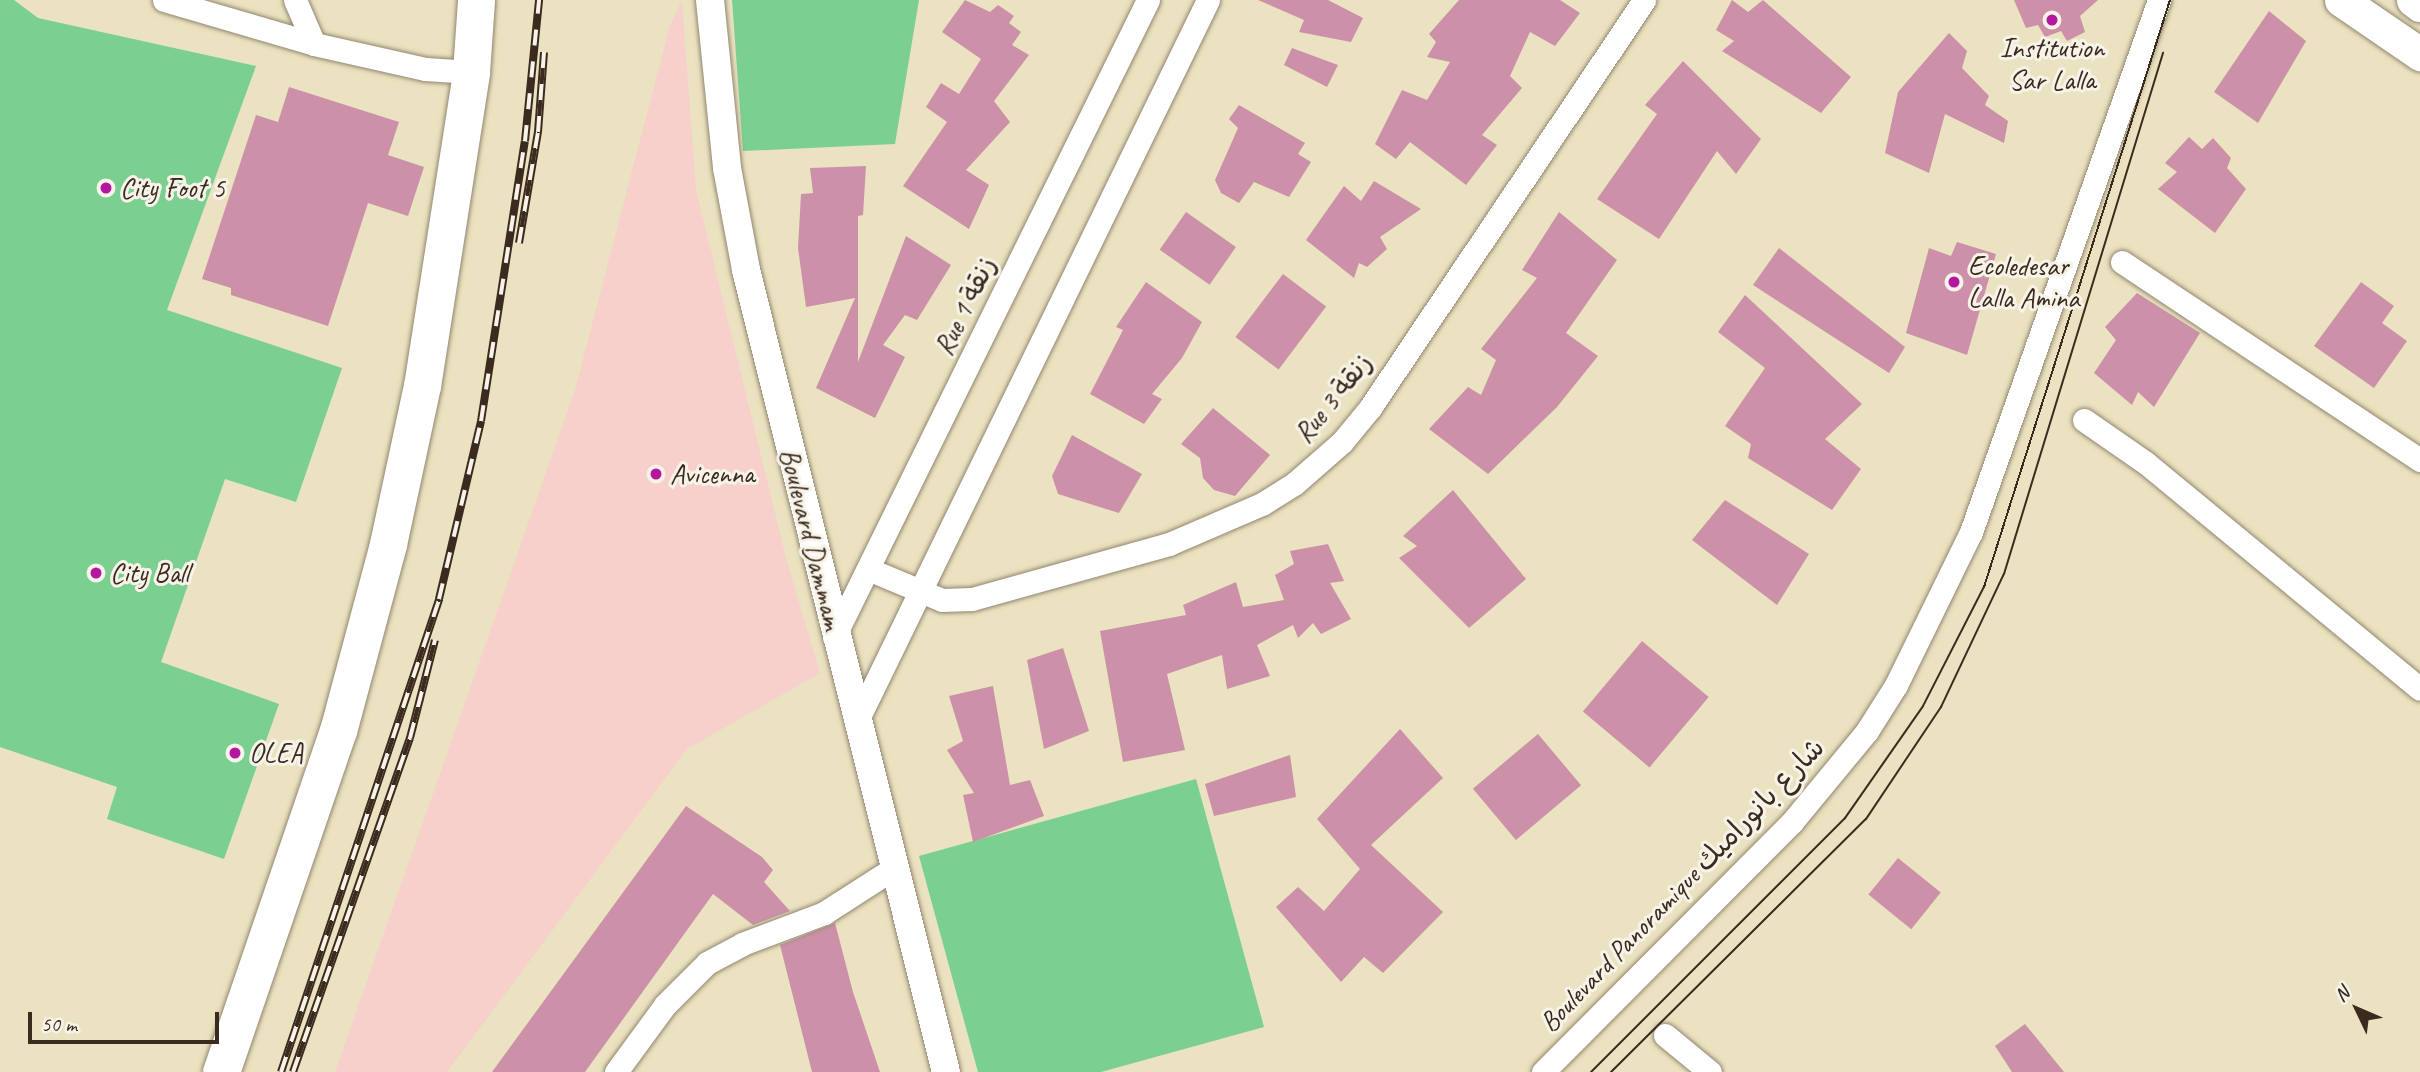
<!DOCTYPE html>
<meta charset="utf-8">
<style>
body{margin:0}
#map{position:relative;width:2420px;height:1072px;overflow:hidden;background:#eae2c0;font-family:Caveat,"Playpen Sans Arabic",sans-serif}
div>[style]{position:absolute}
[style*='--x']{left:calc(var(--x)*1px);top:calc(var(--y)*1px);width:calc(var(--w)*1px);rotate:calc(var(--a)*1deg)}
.built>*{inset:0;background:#f7d0cc}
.green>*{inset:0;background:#7bcf91}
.building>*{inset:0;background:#cc91a9;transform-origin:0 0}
.roads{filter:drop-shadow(0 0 2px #92866f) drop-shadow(0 0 2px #92866f)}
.minor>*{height:23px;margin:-11.5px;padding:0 11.5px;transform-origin:11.5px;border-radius:11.5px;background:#fff}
.tertiary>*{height:28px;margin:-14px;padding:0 14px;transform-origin:14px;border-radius:14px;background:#fff}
.secondary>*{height:33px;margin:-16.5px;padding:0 16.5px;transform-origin:16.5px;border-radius:16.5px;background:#fff}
.primary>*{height:37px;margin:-18.5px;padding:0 18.5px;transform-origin:18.5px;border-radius:18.5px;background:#fff}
.tram>*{height:2px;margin:-1px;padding:0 1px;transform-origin:1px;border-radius:1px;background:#3b2a1e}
.rail>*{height:8px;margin-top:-4px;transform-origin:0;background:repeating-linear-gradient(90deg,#f7f3e8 0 16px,#3b2a1e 0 32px);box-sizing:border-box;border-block:2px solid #3b2a1e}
.dots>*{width:19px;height:19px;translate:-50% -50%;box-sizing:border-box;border:4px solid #f7f3e8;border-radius:50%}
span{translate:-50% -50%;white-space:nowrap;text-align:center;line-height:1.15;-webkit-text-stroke:6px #f7f3e8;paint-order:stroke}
.poi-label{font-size:28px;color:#3b2a1e}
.left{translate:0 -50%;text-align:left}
.street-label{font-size:28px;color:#3b2a1e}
.north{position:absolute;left:2322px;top:974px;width:70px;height:70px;-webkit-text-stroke:5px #f7f3e8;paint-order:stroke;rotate:314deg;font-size:19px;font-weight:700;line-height:28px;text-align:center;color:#3b2a1e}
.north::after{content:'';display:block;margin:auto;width:24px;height:32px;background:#3b2a1e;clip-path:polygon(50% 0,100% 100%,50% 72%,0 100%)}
.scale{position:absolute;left:28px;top:1012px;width:191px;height:32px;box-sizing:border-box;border:4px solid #3b2a1e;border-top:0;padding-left:9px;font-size:21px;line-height:24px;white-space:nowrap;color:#3b2a1e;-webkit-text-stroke:5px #f7f3e8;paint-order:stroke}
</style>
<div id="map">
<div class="built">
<div style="clip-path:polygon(682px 0,696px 190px,786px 558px,820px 673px,687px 749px,447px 1072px,335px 1072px,575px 390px,670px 25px)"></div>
</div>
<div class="green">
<div style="clip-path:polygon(0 0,14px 0,38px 18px,256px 66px,167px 310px,342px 368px,296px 502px,225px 479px,161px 662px,279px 704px,224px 859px,107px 819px,117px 787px,0 747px)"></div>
<div style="clip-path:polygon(732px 0,919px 0,895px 144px,743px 151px)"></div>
<div style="clip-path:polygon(1196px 779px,1264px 1027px,1101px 1072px,978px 1072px,919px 856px)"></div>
</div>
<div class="building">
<div style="clip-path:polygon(965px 0,990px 12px,998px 5px,1014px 16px,1009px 23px,1021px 32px,1012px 45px,1029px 55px,994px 101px,1010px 122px,966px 170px,989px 185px,969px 229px,903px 186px,947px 122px,926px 107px,941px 83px,959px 94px,981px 59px,942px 32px)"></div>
<div style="clip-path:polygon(1258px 0,1328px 0,1363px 18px,1351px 42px,1299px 32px,1304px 20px)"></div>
<div style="clip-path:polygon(1459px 0,1560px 0,1580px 13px,1555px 46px,1530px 32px,1510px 76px,1522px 88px,1482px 135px,1497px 145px,1466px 185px,1410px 142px,1396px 159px,1375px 144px,1402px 90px,1427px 100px,1450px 62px,1427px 57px,1436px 42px,1429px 34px)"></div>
<div style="clip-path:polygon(1732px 0,1748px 12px,1763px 0,1851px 77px,1821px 113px,1722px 51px,1734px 41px,1716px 30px)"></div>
<div style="clip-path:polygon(2014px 0,2098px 0,2080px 16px,2085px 32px,2067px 41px,2061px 31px,2045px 37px,2038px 25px,2026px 28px)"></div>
<div style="clip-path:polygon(2269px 11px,2306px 41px,2258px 123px,2214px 92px)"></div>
<div style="clip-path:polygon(1949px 33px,1967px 51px,1962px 68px,1989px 96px,1985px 105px,2008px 121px,2004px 143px,1945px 114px,1929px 173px,1885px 153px,1898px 92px)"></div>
<div style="clip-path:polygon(1292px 48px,1338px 65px,1327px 87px,1284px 65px)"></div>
<div style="clip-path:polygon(1683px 61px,1761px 139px,1736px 174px,1717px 151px,1659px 239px,1597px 199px,1657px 114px,1645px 105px)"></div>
<div style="clip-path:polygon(289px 87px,399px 122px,388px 155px,424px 167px,408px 216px,368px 203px,328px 326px,231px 295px,231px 288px,202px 279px,256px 115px,278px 122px)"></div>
<div style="clip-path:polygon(1239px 105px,1305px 143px,1298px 154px,1311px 162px,1289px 197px,1254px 182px,1239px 203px,1221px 193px,1215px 180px,1238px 128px,1229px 119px)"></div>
<div style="clip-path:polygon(2189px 137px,2202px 149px,2213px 138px,2231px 158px,2227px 168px,2246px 189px,2215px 233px,2158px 189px,2177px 172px,2165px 163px)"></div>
<div style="clip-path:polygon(866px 166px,863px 215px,858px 216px,858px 362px,906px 236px,951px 265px,917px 320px,905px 315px,883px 345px,905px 357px,875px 418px,816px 388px,855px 298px,806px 307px,798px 248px,801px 194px,813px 193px,810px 168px)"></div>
<div style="clip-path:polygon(1374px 181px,1421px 209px,1380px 237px,1387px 249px,1367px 267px,1359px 263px,1354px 278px,1306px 240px,1344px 186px,1361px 201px)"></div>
<div style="left:1186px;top:212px;width:61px;height:46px;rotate:35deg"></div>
<div style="clip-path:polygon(1559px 212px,1617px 260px,1566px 333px,1598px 356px,1557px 407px,1488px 474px,1429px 429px,1468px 387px,1481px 395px,1496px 360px,1481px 349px,1537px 278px,1522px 270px)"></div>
<div style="clip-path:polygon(1957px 242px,1996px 254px,1967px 355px,1906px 333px,1929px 248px,1951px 256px)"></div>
<div style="clip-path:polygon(1779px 248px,1905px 347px,1889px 373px,1753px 285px)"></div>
<div style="left:1283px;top:274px;width:54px;height:79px;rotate:37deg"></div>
<div style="clip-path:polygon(1146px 282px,1202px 322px,1182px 358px,1152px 394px,1162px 399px,1144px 424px,1090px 394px,1123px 330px,1116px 327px)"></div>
<div style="clip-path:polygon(2361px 282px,2394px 306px,2382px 323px,2407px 341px,2374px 388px,2314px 346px)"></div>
<div style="clip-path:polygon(2137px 293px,2200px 333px,2154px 407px,2138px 392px,2132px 405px,2094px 373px,2116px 340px,2105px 327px)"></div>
<div style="clip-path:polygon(1745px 295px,1862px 404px,1825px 439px,1861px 469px,1832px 510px,1748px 458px,1751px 444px,1725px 426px,1765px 368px,1718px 332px)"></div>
<div style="clip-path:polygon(1213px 408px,1270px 455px,1235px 496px,1214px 490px,1203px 478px,1200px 458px,1181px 444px)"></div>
<div style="clip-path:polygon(1072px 435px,1142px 474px,1119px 513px,1058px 494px,1052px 476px)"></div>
<div style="clip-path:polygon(1453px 490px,1526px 579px,1469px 628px,1399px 558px,1417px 546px,1403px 536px)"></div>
<div style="clip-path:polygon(1725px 500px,1809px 554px,1777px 605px,1692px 540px)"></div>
<div style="clip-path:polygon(1328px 544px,1344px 581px,1330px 583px,1351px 619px,1321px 634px,1313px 623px,1298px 638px,1293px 625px,1257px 645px,1270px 676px,1227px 689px,1222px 655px,1167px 674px,1185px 750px,1123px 762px,1100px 631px,1186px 615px,1183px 605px,1236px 582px,1243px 607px,1284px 600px,1275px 575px,1294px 564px,1290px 551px)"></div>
<div style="left:1642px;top:641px;width:87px;height:92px;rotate:40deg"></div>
<div style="clip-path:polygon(1063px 648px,1089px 731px,1044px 749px,1027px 660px)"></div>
<div style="clip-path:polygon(993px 686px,1010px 785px,1030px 780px,1044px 816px,973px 842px,963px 795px,974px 793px,947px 750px,963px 741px,949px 696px)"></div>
<div style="clip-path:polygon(1400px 729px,1443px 778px,1371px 845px,1443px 912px,1383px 973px,1364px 957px,1341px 982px,1276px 907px,1298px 887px,1324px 911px,1360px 869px,1317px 819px)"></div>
<div style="left:1538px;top:734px;width:67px;height:85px;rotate:50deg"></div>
<div style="clip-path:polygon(1290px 755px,1296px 797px,1214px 816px,1205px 784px)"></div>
<div style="clip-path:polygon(686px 806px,762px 857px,773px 870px,764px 882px,790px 911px,753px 925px,713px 894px,585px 1072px,492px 1072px)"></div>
<div style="left:1898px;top:858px;width:55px;height:47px;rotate:39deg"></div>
<div style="clip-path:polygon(835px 923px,853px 992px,880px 1072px,812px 1072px,780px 945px)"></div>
<div style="clip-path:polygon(2025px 1024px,2064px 1072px,2012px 1072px,1995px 1046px)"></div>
</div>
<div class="roads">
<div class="minor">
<div style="--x:164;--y:0;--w:156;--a:16.3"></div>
<div style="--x:314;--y:44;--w:114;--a:12.7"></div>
<div style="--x:425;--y:69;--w:46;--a:3.7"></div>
<div style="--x:295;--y:0;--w:48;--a:66.6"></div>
<div style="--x:2122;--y:262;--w:358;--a:33.6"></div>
<div style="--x:2084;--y:420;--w:75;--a:34.7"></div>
<div style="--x:2146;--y:463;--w:355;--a:39.5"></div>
<div style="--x:868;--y:569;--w:80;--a:22.7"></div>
<div style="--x:942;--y:600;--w:30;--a:-2"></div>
<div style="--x:972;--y:599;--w:205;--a:-15.6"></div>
<div style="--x:1169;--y:544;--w:101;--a:-23.3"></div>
<div style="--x:1262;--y:504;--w:38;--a:-32"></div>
<div style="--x:1294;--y:484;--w:64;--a:-41.2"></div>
<div style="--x:1342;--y:442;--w:44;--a:-50.5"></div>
<div style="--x:1370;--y:408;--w:491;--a:-56.1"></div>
<div style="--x:834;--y:637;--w:710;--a:-63.76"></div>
<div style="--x:856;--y:723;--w:804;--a:-64.04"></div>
<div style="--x:1665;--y:1035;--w:58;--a:39.4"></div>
<div style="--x:616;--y:1072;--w:83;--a:-53.8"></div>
<div style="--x:665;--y:1005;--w:59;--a:-45"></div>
<div style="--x:707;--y:963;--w:40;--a:-28"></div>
<div style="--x:742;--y:944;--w:88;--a:-20.7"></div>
<div style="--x:824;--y:913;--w:83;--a:-32.7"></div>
<div style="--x:1543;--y:1072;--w:353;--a:-45.1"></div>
<div style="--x:1792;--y:822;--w:118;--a:-50.5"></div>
<div style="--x:1867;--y:731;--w:54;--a:-57.8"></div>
<div style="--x:1896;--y:685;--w:170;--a:-63.9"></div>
<div style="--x:1971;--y:532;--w:564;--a:-70.54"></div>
</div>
<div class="tertiary">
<div style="--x:710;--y:0;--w:169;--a:84.2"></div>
<div style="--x:727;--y:168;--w:104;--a:79.4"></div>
<div style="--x:746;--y:270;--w:827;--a:76"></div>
</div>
<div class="secondary">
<div style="--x:2341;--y:0;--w:96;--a:34.4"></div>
<div style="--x:2413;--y:0;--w:9;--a:36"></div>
</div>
<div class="primary">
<div style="--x:221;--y:1072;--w:361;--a:-71.1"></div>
<div style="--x:338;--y:731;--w:194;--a:-75"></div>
<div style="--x:388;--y:544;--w:162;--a:-77.9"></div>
<div style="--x:422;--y:386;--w:318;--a:-81.1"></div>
<div style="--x:471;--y:72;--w:72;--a:-86"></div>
</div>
</div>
<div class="tram">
<div style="--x:1591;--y:1072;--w:359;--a:-45"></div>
<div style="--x:1845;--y:818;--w:136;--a:-55.1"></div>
<div style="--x:1923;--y:706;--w:134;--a:-62.9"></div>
<div style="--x:1984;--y:587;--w:616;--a:-72.42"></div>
<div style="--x:1611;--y:1072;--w:359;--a:-44.8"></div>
<div style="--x:1866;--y:819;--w:135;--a:-56.2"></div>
<div style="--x:1941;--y:707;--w:147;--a:-64.7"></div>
<div style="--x:2004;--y:574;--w:545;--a:-73.03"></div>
</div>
<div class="rail">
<div style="--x:519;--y:243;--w:113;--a:-80.3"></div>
<div style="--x:538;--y:132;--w:80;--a:-85.7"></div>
<div style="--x:281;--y:1072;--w:499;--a:-71.5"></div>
<div style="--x:439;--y:599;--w:183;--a:-76.7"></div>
<div style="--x:481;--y:421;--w:283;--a:-81.1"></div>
<div style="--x:525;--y:141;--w:142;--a:-84.3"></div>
<div style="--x:293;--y:1072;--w:354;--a:-70.7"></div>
<div style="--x:410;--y:738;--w:101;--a:-75.7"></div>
</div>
<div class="dots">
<div style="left:2052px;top:20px;background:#b5179e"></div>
<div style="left:106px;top:188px;background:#b5179e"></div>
<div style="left:1954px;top:282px;background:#b5179e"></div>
<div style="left:656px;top:474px;background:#b5179e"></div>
<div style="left:96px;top:573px;background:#b5179e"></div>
<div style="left:235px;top:753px;background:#b5179e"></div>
</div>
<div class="poi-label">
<span style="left:2052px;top:64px">Institution<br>Sar Lalla</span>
<span class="left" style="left:120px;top:188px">City Foot 5</span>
<span class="left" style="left:1968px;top:282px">Ecoledesar<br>Lalla Amina</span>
<span class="left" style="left:670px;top:474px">Avicenna</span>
<span class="left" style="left:110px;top:573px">City Ball</span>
<span class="left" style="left:249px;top:753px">OLEA</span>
</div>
<div class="street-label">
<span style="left:965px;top:306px;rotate:-64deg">Rue 1 زنقة</span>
<span style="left:1333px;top:398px;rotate:-51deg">Rue 3 زنقة</span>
<span style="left:811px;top:539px;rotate:76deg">Boulevard Dammam</span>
<span style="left:1682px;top:885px;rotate:-46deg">Boulevard Panoramique شارع بانوراميك</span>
</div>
<div class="north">N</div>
<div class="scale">50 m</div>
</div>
